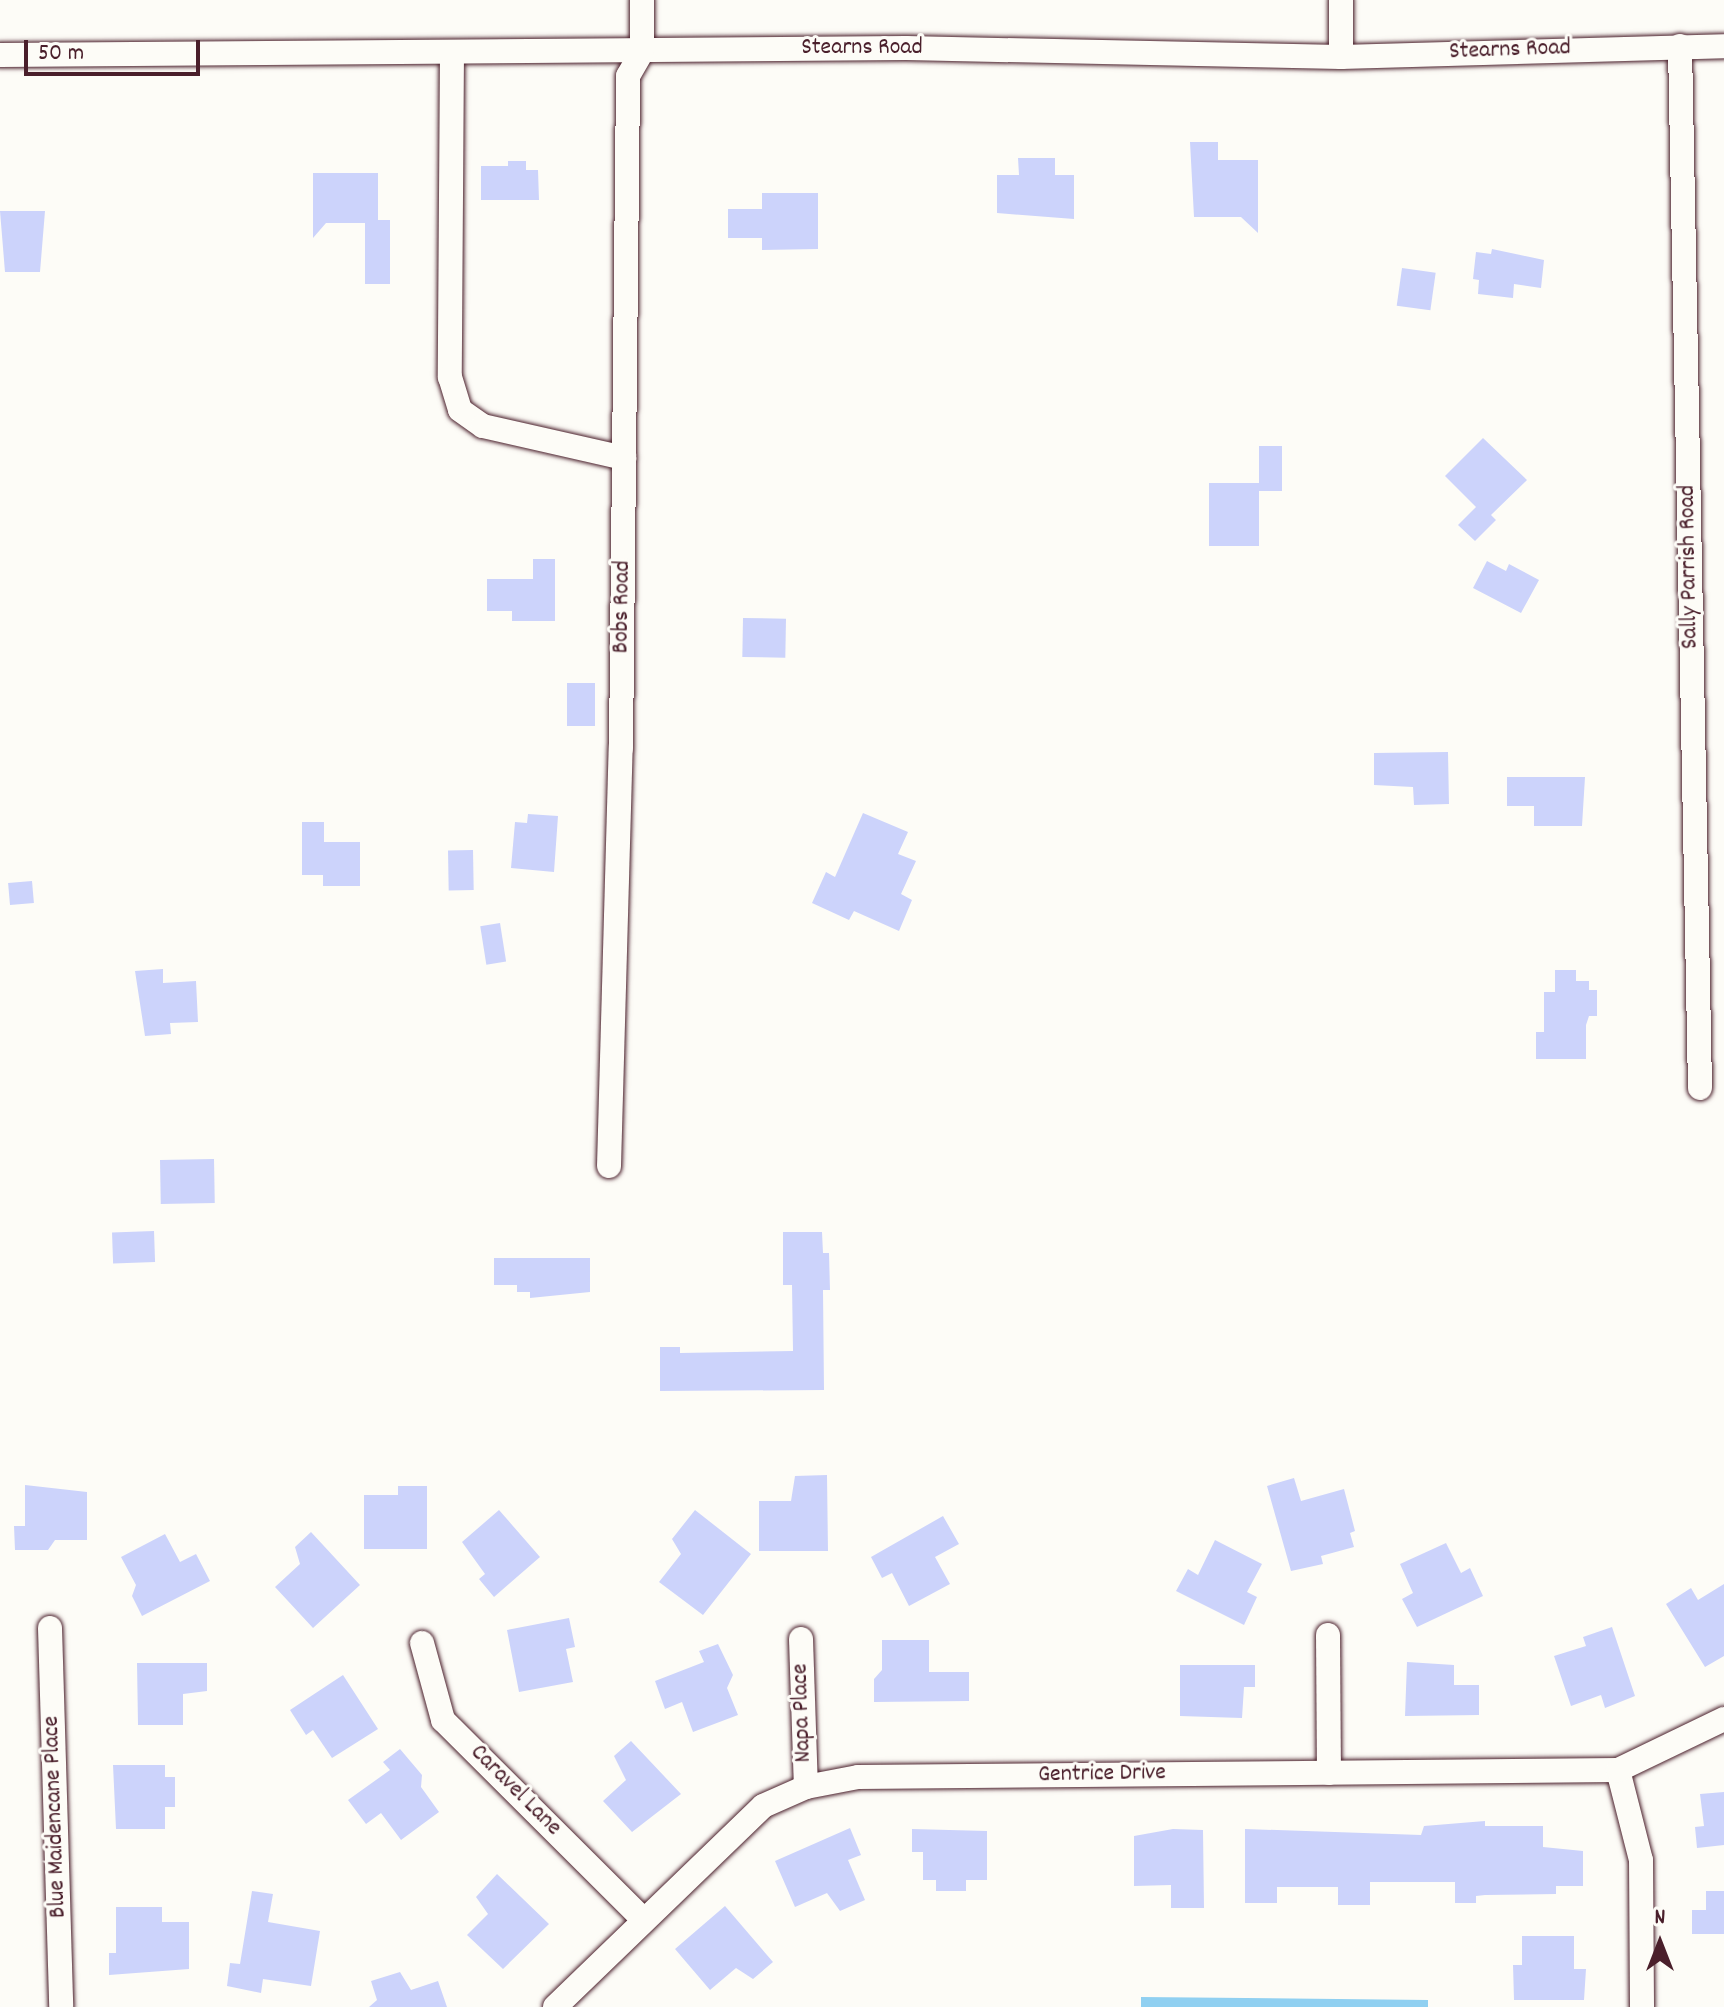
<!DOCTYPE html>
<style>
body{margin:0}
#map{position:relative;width:1724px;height:2007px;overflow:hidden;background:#fdfcf7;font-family:Dekko,sans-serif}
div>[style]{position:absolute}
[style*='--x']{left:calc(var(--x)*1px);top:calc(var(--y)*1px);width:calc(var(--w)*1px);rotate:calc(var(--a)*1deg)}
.water>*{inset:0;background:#90d0f1}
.building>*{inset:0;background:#ccd3fb;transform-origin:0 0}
.roads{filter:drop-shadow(0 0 2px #4a1f2b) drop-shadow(0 0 2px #4a1f2b)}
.street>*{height:24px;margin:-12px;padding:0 12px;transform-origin:12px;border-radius:12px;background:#fdfcf7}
span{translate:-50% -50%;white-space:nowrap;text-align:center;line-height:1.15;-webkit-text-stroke:6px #fdfcf7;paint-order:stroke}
.street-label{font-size:24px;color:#4a1f2b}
.north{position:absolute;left:1620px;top:1903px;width:80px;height:80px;-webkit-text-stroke:6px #fdfcf7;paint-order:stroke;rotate:0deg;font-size:22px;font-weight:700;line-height:32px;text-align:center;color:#4a1f2b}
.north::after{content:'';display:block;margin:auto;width:28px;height:36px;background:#4a1f2b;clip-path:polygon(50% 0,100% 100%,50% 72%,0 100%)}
.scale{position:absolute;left:24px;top:40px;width:176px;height:36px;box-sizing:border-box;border:4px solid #4a1f2b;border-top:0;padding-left:10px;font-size:24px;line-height:28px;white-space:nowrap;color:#4a1f2b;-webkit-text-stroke:6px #fdfcf7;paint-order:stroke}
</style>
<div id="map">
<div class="water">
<div style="clip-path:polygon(1141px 1997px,1428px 2000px,1428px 2007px,1141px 2007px)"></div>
</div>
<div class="building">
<div style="clip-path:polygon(1190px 142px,1218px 142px,1218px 160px,1258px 160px,1258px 233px,1241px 217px,1194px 217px)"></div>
<div style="clip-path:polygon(1018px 158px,1055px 158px,1055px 175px,1074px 175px,1074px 219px,997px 213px,997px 175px,1019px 175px)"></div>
<div style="clip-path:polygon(508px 161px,526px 161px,526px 170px,538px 170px,539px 200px,481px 200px,481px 166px,508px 166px)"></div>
<div style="clip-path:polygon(313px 173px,378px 173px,378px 220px,390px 220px,390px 284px,365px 284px,365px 223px,326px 223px,313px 238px)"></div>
<div style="clip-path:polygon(762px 193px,818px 193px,818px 249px,762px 250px,762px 238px,728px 238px,728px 209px,762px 209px)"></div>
<div style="clip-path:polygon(0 211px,45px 211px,40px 272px,5px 272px)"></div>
<div style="clip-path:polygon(1492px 249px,1544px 260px,1541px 288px,1514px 284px,1513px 298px,1478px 294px,1479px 280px,1473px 279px,1476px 252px,1491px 254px)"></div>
<div style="left:1402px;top:268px;width:34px;height:38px;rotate:8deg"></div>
<div style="clip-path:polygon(1483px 438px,1527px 480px,1491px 515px,1496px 520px,1475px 541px,1458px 525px,1476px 507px,1445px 476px)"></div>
<div style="left:1259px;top:446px;width:23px;height:45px"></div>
<div style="left:1209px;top:483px;width:50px;height:63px"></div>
<div style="clip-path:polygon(533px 559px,555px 559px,555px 621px,512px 621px,512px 611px,487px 611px,487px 579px,533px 579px)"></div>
<div style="clip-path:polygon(1487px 561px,1506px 571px,1509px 564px,1539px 580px,1521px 613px,1473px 588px)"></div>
<div style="left:743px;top:618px;width:43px;height:39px;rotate:1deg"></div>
<div style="left:567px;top:683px;width:28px;height:43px"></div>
<div style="clip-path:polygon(1448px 752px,1449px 804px,1414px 805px,1413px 787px,1374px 785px,1374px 753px)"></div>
<div style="clip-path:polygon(1507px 777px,1585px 777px,1582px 826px,1534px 826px,1534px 806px,1507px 806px)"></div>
<div style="clip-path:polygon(863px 813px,908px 832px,898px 854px,916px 861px,901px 894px,912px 900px,899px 931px,854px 911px,849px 920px,812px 903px,826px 872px,835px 877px)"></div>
<div style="clip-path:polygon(528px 814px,558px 816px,554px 872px,511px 868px,515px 822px,527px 823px)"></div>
<div style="clip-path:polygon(302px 822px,324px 822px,324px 842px,360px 842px,360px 886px,323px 886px,323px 875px,302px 875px)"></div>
<div style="left:473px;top:850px;width:40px;height:25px;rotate:89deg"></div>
<div style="left:32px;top:881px;width:22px;height:24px;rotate:85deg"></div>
<div style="left:500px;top:923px;width:39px;height:20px;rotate:81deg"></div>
<div style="clip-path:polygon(163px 969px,163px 983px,196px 981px,198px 1022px,170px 1023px,171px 1034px,145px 1036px,135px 971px)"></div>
<div style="clip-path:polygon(1555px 970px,1576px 970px,1576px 981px,1589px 981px,1589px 990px,1597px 990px,1597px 1016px,1589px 1016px,1586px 1025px,1586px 1059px,1536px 1059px,1536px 1032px,1544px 1032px,1544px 992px,1555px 992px)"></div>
<div style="left:214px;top:1159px;width:44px;height:54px;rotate:89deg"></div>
<div style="left:154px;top:1231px;width:31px;height:42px;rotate:88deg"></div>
<div style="clip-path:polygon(783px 1232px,822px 1232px,823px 1253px,829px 1253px,830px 1290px,823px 1290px,824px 1390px,660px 1391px,660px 1347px,680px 1347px,680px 1353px,793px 1351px,792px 1285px,783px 1285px)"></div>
<div style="clip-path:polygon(494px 1258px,590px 1258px,590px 1292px,530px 1298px,530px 1292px,517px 1292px,517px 1285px,494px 1285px)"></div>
<div style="clip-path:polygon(827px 1475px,828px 1551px,759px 1551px,759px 1501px,791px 1501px,795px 1476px)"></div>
<div style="clip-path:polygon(1294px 1478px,1301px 1501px,1344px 1489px,1355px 1531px,1350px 1533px,1354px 1547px,1321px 1556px,1323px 1564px,1291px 1571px,1267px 1486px)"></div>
<div style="clip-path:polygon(25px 1485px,87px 1492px,87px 1540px,55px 1540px,48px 1550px,15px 1550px,14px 1526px,25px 1526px)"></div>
<div style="clip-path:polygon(398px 1486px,427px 1486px,427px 1549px,364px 1549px,364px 1495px,398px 1495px)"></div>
<div style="clip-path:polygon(499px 1510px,540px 1557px,494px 1597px,479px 1579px,485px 1574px,462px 1542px)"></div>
<div style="clip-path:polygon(695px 1510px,751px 1554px,703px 1615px,659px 1582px,681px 1554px,672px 1539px)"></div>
<div style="clip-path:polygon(943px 1516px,959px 1544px,935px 1557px,950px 1584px,909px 1606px,892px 1573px,882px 1578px,871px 1557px)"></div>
<div style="clip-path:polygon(311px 1532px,360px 1585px,313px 1628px,275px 1587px,300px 1564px,295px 1547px)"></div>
<div style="clip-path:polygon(165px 1534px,180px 1562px,196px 1554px,210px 1581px,142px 1616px,132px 1596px,136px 1585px,121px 1557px)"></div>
<div style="clip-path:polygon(1215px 1540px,1262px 1564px,1247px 1592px,1257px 1597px,1244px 1625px,1176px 1591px,1188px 1569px,1198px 1575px)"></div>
<div style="clip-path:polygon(1446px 1543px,1461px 1573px,1470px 1568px,1483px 1596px,1417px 1627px,1402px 1599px,1413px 1593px,1400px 1564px)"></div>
<div style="clip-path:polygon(1724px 1584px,1724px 1656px,1705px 1667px,1666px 1604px,1691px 1588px,1698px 1600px)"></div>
<div style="clip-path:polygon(569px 1618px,575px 1647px,566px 1649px,573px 1682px,519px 1692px,507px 1630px)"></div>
<div style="clip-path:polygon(1612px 1627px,1635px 1696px,1605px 1708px,1601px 1695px,1571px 1706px,1554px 1656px,1586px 1646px,1583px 1637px)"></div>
<div style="clip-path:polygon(882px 1640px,929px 1640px,929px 1672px,969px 1672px,969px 1701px,874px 1702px,874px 1679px,882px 1670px)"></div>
<div style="clip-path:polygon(718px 1644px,733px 1675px,727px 1688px,738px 1715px,693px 1732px,682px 1702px,665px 1709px,655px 1681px,704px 1662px,699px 1651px)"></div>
<div style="clip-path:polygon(1407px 1662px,1454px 1665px,1454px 1685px,1479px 1685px,1479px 1715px,1405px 1716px)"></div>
<div style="clip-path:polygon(137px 1663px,207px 1663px,207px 1691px,183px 1694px,183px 1725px,138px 1725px)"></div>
<div style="clip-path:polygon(1180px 1665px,1255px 1665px,1255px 1687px,1244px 1687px,1242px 1718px,1180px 1716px)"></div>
<div style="clip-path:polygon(343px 1675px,378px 1729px,332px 1758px,313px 1730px,306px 1735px,290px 1710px)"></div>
<div style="clip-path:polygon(631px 1741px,681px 1794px,632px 1832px,603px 1801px,626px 1780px,614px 1756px)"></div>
<div style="clip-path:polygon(400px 1749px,422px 1775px,421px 1787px,439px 1812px,401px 1840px,381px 1813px,366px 1824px,348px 1800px,390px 1770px,383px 1762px)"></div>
<div style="clip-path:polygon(113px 1765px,165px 1765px,165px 1777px,175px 1777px,175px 1807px,165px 1807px,165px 1829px,116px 1829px)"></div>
<div style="clip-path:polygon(1724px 1792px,1724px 1845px,1697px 1848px,1695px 1827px,1704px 1826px,1700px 1794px)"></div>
<div style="clip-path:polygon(1485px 1821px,1485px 1826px,1543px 1826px,1543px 1847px,1583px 1851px,1583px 1886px,1556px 1886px,1556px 1894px,1485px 1895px,1476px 1896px,1476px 1903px,1455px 1903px,1455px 1882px,1370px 1882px,1370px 1905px,1338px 1905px,1338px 1887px,1277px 1887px,1277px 1903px,1245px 1903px,1245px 1829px,1421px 1835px,1424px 1826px)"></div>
<div style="clip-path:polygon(850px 1828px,861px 1855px,848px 1860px,865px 1900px,840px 1911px,827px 1893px,795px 1907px,775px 1861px)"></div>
<div style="clip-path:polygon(912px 1829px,987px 1831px,987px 1880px,966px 1880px,966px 1891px,936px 1891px,936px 1880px,923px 1880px,923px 1852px,912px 1852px)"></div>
<div style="clip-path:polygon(1173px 1829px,1203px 1830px,1204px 1908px,1171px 1908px,1171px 1885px,1134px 1886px,1134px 1836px)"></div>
<div style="clip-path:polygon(497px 1874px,549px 1924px,503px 1969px,467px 1935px,488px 1914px,476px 1897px)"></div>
<div style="clip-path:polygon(252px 1891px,273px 1894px,268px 1922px,320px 1931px,311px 1986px,263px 1979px,261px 1993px,227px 1986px,230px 1963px,240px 1964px)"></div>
<div style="clip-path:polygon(1706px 1891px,1724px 1891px,1724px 1934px,1692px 1934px,1692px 1910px,1706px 1910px)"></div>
<div style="clip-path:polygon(725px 1906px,773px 1962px,753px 1979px,736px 1968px,710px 1990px,675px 1949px)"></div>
<div style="clip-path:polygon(116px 1907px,162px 1907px,162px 1922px,189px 1922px,189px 1969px,109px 1975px,109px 1953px,116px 1953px)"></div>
<div style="clip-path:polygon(1522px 1936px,1574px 1936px,1574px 1969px,1586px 1969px,1584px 2000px,1514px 2000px,1513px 1965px,1522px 1965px)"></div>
<div style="clip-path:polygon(400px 1972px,411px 1990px,438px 1981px,447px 2007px,369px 2007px,377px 2000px,371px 1981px)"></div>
</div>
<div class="roads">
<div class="street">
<div style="--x:1680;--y:46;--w:1042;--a:88.9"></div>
<div style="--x:452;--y:52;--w:325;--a:90.4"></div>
<div style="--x:450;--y:377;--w:34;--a:73"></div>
<div style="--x:460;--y:410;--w:28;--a:35"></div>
<div style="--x:483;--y:426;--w:145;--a:12.8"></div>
<div style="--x:0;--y:55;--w:906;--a:-0.44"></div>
<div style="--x:906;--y:48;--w:435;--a:1.2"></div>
<div style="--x:1341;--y:57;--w:383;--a:-1.6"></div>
<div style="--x:1341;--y:57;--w:57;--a:-90"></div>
<div style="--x:609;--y:1166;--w:418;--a:-88.4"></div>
<div style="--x:621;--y:748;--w:672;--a:-89.4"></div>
<div style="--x:628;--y:76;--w:28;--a:-60"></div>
<div style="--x:642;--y:52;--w:52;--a:-90"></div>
<div style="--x:50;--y:1628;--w:379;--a:88.3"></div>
<div style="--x:1328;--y:1635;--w:138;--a:89.6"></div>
<div style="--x:801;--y:1639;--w:148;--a:88.1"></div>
<div style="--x:422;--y:1643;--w:80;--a:74.7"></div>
<div style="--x:443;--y:1720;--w:282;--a:44.9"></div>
<div style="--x:1618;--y:1770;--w:93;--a:75.7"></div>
<div style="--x:1641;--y:1860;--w:147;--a:89.6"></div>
<div style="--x:555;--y:2007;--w:289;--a:-44"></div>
<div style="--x:763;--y:1806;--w:47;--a:-23.8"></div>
<div style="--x:806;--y:1787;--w:53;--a:-10.9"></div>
<div style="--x:858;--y:1777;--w:760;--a:-0.53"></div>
<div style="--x:1618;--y:1770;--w:118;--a:-25.7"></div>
</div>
</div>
<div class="street-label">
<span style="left:862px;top:49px">Stearns Road</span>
<span style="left:1510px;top:51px;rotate:-2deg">Stearns Road</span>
<span style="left:1690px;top:567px;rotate:-91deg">Sally Parrish Road</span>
<span style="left:623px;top:607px;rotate:-89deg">Bobs Road</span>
<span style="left:803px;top:1713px;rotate:-92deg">Napa Place</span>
<span style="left:1102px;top:1775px;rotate:-1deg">Gentrice Drive</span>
<span style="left:515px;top:1791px;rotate:45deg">Caravel Lane</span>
<span style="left:56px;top:1817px;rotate:-92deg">Blue Maidencane Place</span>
</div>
<div class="north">N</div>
<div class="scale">50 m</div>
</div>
